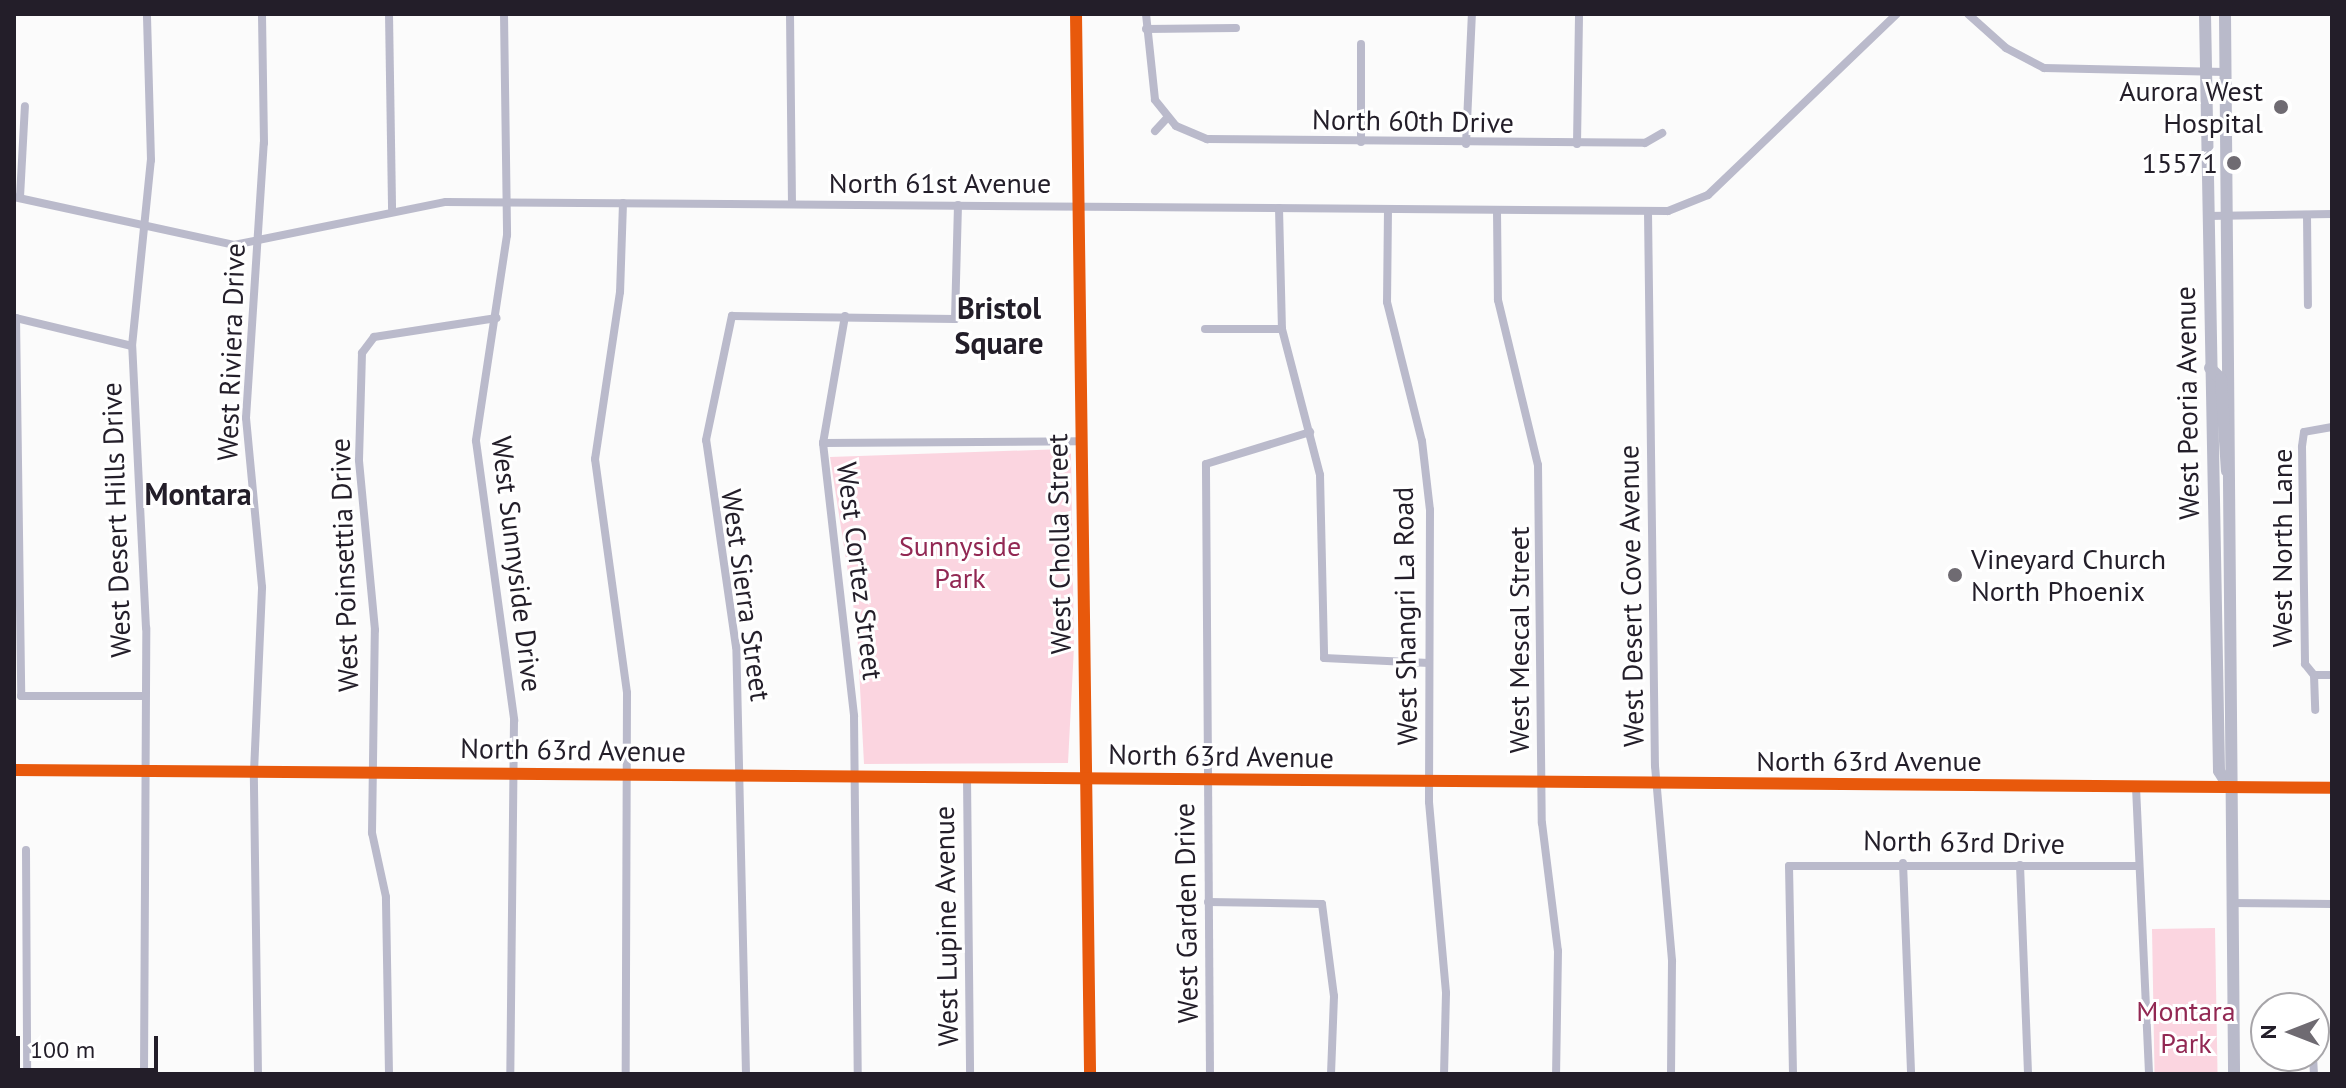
<!DOCTYPE html>
<style>
body{margin:0}
#map{position:relative;width:2346px;height:1088px;overflow:hidden;background:#fbfbfb;font-family:"PT Sans",sans-serif}
div>[style]{position:absolute}
[style*='--x']{left:calc(var(--x)*1px);top:calc(var(--y)*1px);width:calc(var(--w)*1px);rotate:calc(var(--a)*1deg)}
.green>*{inset:0;background:#fbd5e0;transform-origin:0 0}
.minor>*{height:8px;margin:-4px;padding:0 4px;transform-origin:4px;border-radius:4px;background:#babacb}
.tertiary>*{height:10px;margin:-5px;padding:0 5px;transform-origin:5px;border-radius:5px;background:#babacb}
.secondary>*{height:12px;margin:-6px;padding:0 6px;transform-origin:6px;border-radius:6px;background:#b9baca}
.cycleway>*{height:12px;margin:-6px;padding:0 6px;transform-origin:6px;border-radius:6px;background:#e8590c}
.dots>*{width:22px;height:22px;translate:-50% -50%;box-sizing:border-box;border:4px solid #fff;border-radius:50%}
span{translate:-50% -50%;white-space:nowrap;text-align:center;line-height:1.15;-webkit-text-stroke:6px #fff;paint-order:stroke}
.poi-label{font-size:28px;color:#231e29}
.right{translate:-100% -50%;text-align:right}
.left{translate:0 -50%;text-align:left}
.street-label{font-size:28px;color:#231e29}
.park-label{font-size:28px;color:#922853}
.neighbourhood-label{font-size:30px;color:#231e29;font-weight:700}
.frame{position:absolute;inset:0;border:16px solid #231e29;pointer-events:none}
.north{position:absolute;left:2250px;top:992px;width:80px;height:80px;box-sizing:border-box;background:#fff;border:2px solid #a7a5a9;border-radius:50%;rotate:270deg;font-size:22px;font-weight:700;line-height:32px;text-align:center;color:#231e29}
.north::after{content:'';display:block;margin:auto;width:28px;height:36px;background:#6f6b72;clip-path:polygon(50% 0,100% 100%,50% 72%,0 100%)}
.scale{position:absolute;left:16px;top:1036px;width:142px;height:36px;box-sizing:border-box;border:4px solid #231e29;border-top:0;padding-left:10px;font-size:24px;line-height:28px;white-space:nowrap;color:#231e29;-webkit-text-stroke:6px #fff;paint-order:stroke}
</style>
<div id="map">
<div class="green">
<div style="clip-path:polygon(1064px 449px,1071px 454px,1074px 647px,1068px 763px,864px 764px,857px 630px,830px 457px)"></div>
<div style="left:2215px;top:928px;width:146px;height:63px;rotate:89deg"></div>
</div>
<div class="minor">
<div style="--x:389;--y:14;--w:195;--a:89.1"></div>
<div style="--x:504;--y:14;--w:221;--a:89.2"></div>
<div style="--x:507;--y:235;--w:208;--a:98.6"></div>
<div style="--x:476;--y:441;--w:282;--a:82.2"></div>
<div style="--x:514;--y:720;--w:354;--a:90.6"></div>
<div style="--x:790;--y:14;--w:190;--a:89.4"></div>
<div style="--x:1146;--y:14;--w:86;--a:84"></div>
<div style="--x:1155;--y:100;--w:33;--a:51"></div>
<div style="--x:1176;--y:126;--w:34;--a:23"></div>
<div style="--x:1207;--y:139;--w:438;--a:0.5"></div>
<div style="--x:1645;--y:143;--w:20;--a:-30"></div>
<div style="--x:1968;--y:14;--w:51;--a:41.8"></div>
<div style="--x:2006;--y:48;--w:43;--a:27.8"></div>
<div style="--x:2044;--y:68;--w:181;--a:1.3"></div>
<div style="--x:1146;--y:29;--w:90;--a:-0.6"></div>
<div style="--x:1361;--y:44;--w:98;--a:90"></div>
<div style="--x:1155;--y:131;--w:18;--a:-47"></div>
<div style="--x:1466;--y:144;--w:130;--a:-87.4"></div>
<div style="--x:1577;--y:144;--w:130;--a:-89.1"></div>
<div style="--x:14;--y:197;--w:225;--a:12.3"></div>
<div style="--x:234;--y:245;--w:216;--a:-11.5"></div>
<div style="--x:446;--y:202;--w:1222;--a:0.42"></div>
<div style="--x:1668;--y:211;--w:43;--a:-21.8"></div>
<div style="--x:1708;--y:195;--w:262;--a:-43.8"></div>
<div style="--x:20;--y:197;--w:91;--a:-86.9"></div>
<div style="--x:623;--y:203;--w:89;--a:91.9"></div>
<div style="--x:620;--y:292;--w:169;--a:98.5"></div>
<div style="--x:595;--y:459;--w:236;--a:82.2"></div>
<div style="--x:627;--y:693;--w:381;--a:90.2"></div>
<div style="--x:1279;--y:208;--w:121;--a:88.6"></div>
<div style="--x:1282;--y:329;--w:151;--a:75.4"></div>
<div style="--x:1320;--y:475;--w:183;--a:88.7"></div>
<div style="--x:1324;--y:658;--w:105;--a:2.7"></div>
<div style="--x:1388;--y:209;--w:93;--a:90.6"></div>
<div style="--x:1387;--y:302;--w:143;--a:75.9"></div>
<div style="--x:1422;--y:441;--w:69;--a:83.4"></div>
<div style="--x:1430;--y:510;--w:292;--a:90.2"></div>
<div style="--x:1429;--y:802;--w:192;--a:84.9"></div>
<div style="--x:1446;--y:993;--w:81;--a:91.4"></div>
<div style="--x:1497;--y:211;--w:89;--a:89.4"></div>
<div style="--x:1498;--y:300;--w:170;--a:76.4"></div>
<div style="--x:1538;--y:465;--w:358;--a:89.4"></div>
<div style="--x:1542;--y:823;--w:129;--a:82.9"></div>
<div style="--x:1558;--y:951;--w:123;--a:90.9"></div>
<div style="--x:1648;--y:212;--w:554;--a:89.28"></div>
<div style="--x:1655;--y:766;--w:196;--a:85"></div>
<div style="--x:1672;--y:961;--w:113;--a:90.5"></div>
<div style="--x:2307;--y:215;--w:90;--a:89.4"></div>
<div style="--x:2207;--y:216;--w:125;--a:-0.9"></div>
<div style="--x:845;--y:316;--w:129;--a:99.8"></div>
<div style="--x:823;--y:443;--w:275;--a:83.5"></div>
<div style="--x:854;--y:716;--w:358;--a:89.4"></div>
<div style="--x:1205;--y:329;--w:77;--a:0"></div>
<div style="--x:132;--y:346;--w:119;--a:-166.4"></div>
<div style="--x:16;--y:318;--w:378;--a:89.2"></div>
<div style="--x:21;--y:696;--w:121;--a:0"></div>
<div style="--x:2332;--y:427;--w:28;--a:170"></div>
<div style="--x:2304;--y:432;--w:15;--a:98"></div>
<div style="--x:2302;--y:447;--w:217;--a:89.2"></div>
<div style="--x:2305;--y:664;--w:14;--a:51"></div>
<div style="--x:2314;--y:675;--w:18;--a:0"></div>
<div style="--x:823;--y:443;--w:258;--a:-0.4"></div>
<div style="--x:2314;--y:675;--w:35;--a:88"></div>
<div style="--x:967;--y:778;--w:296;--a:89.4"></div>
<div style="--x:2136;--y:787;--w:287;--a:87.4"></div>
<div style="--x:26;--y:850;--w:224;--a:89.7"></div>
<div style="--x:1903;--y:863;--w:211;--a:87.8"></div>
<div style="--x:2020;--y:865;--w:209;--a:87.8"></div>
<div style="--x:1208;--y:902;--w:114;--a:1"></div>
<div style="--x:1322;--y:904;--w:93;--a:82.6"></div>
<div style="--x:1334;--y:996;--w:78;--a:92.2"></div>
<div style="--x:2231;--y:903;--w:101;--a:0.6"></div>
<div style="--x:2313;--y:1056;--w:18;--a:87"></div>
<div style="--x:144;--y:1074;--w:446;--a:-89.7"></div>
<div style="--x:146;--y:628;--w:282;--a:-92.8"></div>
<div style="--x:132;--y:346;--w:187;--a:-84.2"></div>
<div style="--x:151;--y:160;--w:146;--a:-91.6"></div>
<div style="--x:258;--y:1074;--w:302;--a:-90.8"></div>
<div style="--x:254;--y:772;--w:185;--a:-87.5"></div>
<div style="--x:262;--y:587;--w:170;--a:-95.4"></div>
<div style="--x:246;--y:418;--w:276;--a:-86.3"></div>
<div style="--x:264;--y:143;--w:129;--a:-90.9"></div>
<div style="--x:389;--y:1074;--w:177;--a:-91"></div>
<div style="--x:386;--y:897;--w:66;--a:-102.3"></div>
<div style="--x:372;--y:833;--w:203;--a:-89.2"></div>
<div style="--x:375;--y:630;--w:171;--a:-95.4"></div>
<div style="--x:359;--y:460;--w:107;--a:-88.4"></div>
<div style="--x:362;--y:353;--w:20;--a:-53"></div>
<div style="--x:374;--y:337;--w:124;--a:-8.8"></div>
<div style="--x:746;--y:1074;--w:427;--a:-91.3"></div>
<div style="--x:736;--y:647;--w:209;--a:-98.2"></div>
<div style="--x:706;--y:440;--w:127;--a:-78.2"></div>
<div style="--x:732;--y:316;--w:223;--a:0.8"></div>
<div style="--x:955;--y:319;--w:114;--a:-88.5"></div>
<div style="--x:1210;--y:1074;--w:610;--a:-90.38"></div>
<div style="--x:1206;--y:464;--w:109;--a:-17.1"></div>
<div style="--x:1793;--y:1074;--w:208;--a:-91.1"></div>
<div style="--x:1789;--y:866;--w:350;--a:0"></div>
</div>
<div class="tertiary">
<div style="--x:1076;--y:14;--w:1060;--a:89.24"></div>
<div style="--x:14;--y:770;--w:2318;--a:0.44"></div>
</div>
<div class="secondary">
<div style="--x:2205;--y:14;--w:757;--a:88.94"></div>
<div style="--x:2219;--y:771;--w:19;--a:58"></div>
<div style="--x:2225;--y:14;--w:1060;--a:89.51"></div>
<div style="--x:2210;--y:368;--w:16;--a:45"></div>
<div style="--x:2221;--y:379;--w:92;--a:86.3"></div>
</div>
<div class="cycleway">
<div style="--x:1076;--y:14;--w:1060;--a:89.24"></div>
<div style="--x:14;--y:770;--w:2318;--a:0.44"></div>
</div>
<div class="dots">
<div style="left:2281px;top:107px;background:#6f6b72"></div>
<div style="left:2234px;top:163px;background:#6f6b72"></div>
<div style="left:1955px;top:575px;background:#6f6b72"></div>
</div>
<div class="poi-label">
<span class="right" style="left:2263px;top:107px">Aurora West<br>Hospital</span>
<span class="right" style="left:2218px;top:163px">15571</span>
<span class="left" style="left:1971px;top:575px">Vineyard Church<br>North Phoenix</span>
</div>
<div class="street-label">
<span style="left:1413px;top:121px;rotate:1deg">North 60th Drive</span>
<span style="left:940px;top:183px">North 61st Avenue</span>
<span style="left:231px;top:352px;rotate:-88deg">West Riviera Drive</span>
<span style="left:2187px;top:403px;rotate:-91deg">West Peoria Avenue</span>
<span style="left:116px;top:520px;rotate:-92deg">West Desert Hills Drive</span>
<span style="left:1059px;top:544px;rotate:-91deg">West Cholla Street</span>
<span style="left:2282px;top:548px;rotate:-90deg">West North Lane</span>
<span style="left:517px;top:564px;rotate:83deg">West Sunnyside Drive</span>
<span style="left:344px;top:565px;rotate:-92deg">West Poinsettia Drive</span>
<span style="left:860px;top:571px;rotate:83deg">West Cortez Street</span>
<span style="left:746px;top:595px;rotate:82deg">West Sierra Street</span>
<span style="left:1631px;top:596px;rotate:-91deg">West Desert Cove Avenue</span>
<span style="left:1405px;top:616px;rotate:-91deg">West Shangri La Road</span>
<span style="left:1519px;top:640px;rotate:-90deg">West Mescal Street</span>
<span style="left:573px;top:750px;rotate:1deg">North 63rd Avenue</span>
<span style="left:1221px;top:756px;rotate:1deg">North 63rd Avenue</span>
<span style="left:1869px;top:761px">North 63rd Avenue</span>
<span style="left:1964px;top:842px;rotate:1deg">North 63rd Drive</span>
<span style="left:1186px;top:913px;rotate:-91deg">West Garden Drive</span>
<span style="left:946px;top:926px;rotate:-91deg">West Lupine Avenue</span>
</div>
<div class="park-label">
<span style="left:960px;top:562px">Sunnyside<br>Park</span>
<span style="left:2186px;top:1027px">Montara<br>Park</span>
</div>
<div class="neighbourhood-label">
<span style="left:999px;top:325px">Bristol<br>Square</span>
<span style="left:198px;top:494px">Montara</span>
</div>
<div class="frame"></div>
<div class="north">N</div>
<div class="scale">100 m</div>
</div>
